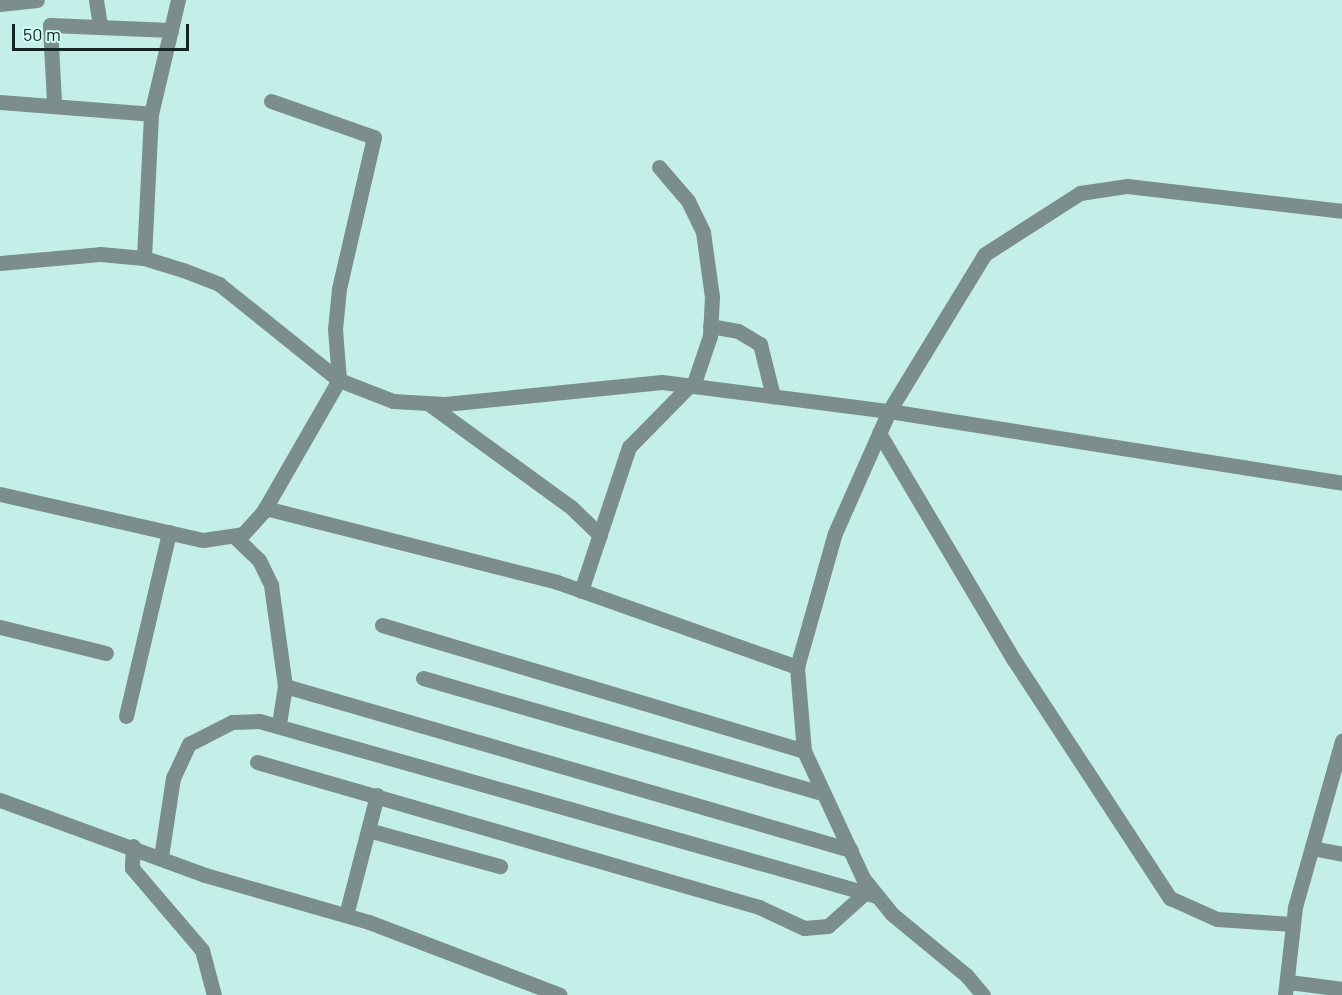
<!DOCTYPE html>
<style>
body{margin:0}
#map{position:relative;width:1342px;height:995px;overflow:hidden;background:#c4efe9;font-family:Barlow,sans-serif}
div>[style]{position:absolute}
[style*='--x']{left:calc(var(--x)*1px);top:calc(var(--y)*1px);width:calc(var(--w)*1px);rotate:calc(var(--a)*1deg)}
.minor>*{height:15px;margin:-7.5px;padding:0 7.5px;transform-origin:7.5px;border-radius:7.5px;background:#7c8e8b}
span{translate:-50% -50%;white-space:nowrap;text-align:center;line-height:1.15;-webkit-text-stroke:5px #d1fcf6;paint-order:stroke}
.scale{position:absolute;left:12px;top:24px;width:177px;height:27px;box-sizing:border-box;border:3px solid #142523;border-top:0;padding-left:8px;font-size:18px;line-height:21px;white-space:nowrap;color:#142523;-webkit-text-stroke:4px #d1fcf6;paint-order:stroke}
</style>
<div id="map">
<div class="minor">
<div style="--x:96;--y:0;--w:25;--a:81"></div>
<div style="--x:0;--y:4;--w:37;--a:-6"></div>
<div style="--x:271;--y:101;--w:109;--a:19.3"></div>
<div style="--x:374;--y:137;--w:156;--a:103"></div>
<div style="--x:339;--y:289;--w:40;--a:95.7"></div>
<div style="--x:335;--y:329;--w:51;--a:85.5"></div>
<div style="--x:0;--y:102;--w:151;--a:4.5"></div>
<div style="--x:54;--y:102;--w:77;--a:-93"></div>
<div style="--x:50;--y:25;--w:121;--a:2.4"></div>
<div style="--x:659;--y:167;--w:45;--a:49.5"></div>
<div style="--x:688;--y:201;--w:34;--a:64"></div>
<div style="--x:703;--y:232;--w:66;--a:82.1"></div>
<div style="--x:712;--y:297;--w:39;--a:93"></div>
<div style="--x:710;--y:336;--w:53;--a:108.8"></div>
<div style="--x:144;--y:258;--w:144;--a:-87.2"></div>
<div style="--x:151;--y:114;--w:117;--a:-76.7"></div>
<div style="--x:0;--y:263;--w:100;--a:-5.1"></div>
<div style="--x:100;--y:254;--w:44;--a:5.2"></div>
<div style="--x:144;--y:258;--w:41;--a:17.1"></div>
<div style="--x:183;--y:270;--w:39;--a:21"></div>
<div style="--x:219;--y:284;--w:154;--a:38.7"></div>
<div style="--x:710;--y:326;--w:28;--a:10"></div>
<div style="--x:738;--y:331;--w:26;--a:31"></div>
<div style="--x:760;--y:344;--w:54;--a:76"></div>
<div style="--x:429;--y:404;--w:177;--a:36"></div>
<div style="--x:572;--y:508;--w:39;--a:44"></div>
<div style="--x:879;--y:433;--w:264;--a:59.3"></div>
<div style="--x:1014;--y:660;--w:285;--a:56.8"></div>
<div style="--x:1170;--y:898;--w:51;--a:24.1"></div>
<div style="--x:1217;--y:919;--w:76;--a:3.8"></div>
<div style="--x:0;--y:494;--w:208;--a:12.8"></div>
<div style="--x:203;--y:540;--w:40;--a:-8.5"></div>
<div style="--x:243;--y:534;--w:30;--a:-48"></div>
<div style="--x:263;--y:512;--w:152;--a:-60.1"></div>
<div style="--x:339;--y:380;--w:58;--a:21.3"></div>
<div style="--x:393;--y:401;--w:52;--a:3.3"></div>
<div style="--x:445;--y:404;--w:218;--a:-5.8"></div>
<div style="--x:662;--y:382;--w:229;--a:7.3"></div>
<div style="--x:889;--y:411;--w:459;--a:9"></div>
<div style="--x:265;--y:508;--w:301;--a:14.2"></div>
<div style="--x:557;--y:582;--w:255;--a:19.5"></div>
<div style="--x:235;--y:537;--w:33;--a:44"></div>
<div style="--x:259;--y:560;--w:28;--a:64"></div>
<div style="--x:271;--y:585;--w:102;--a:82.1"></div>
<div style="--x:285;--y:686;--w:37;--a:99"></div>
<div style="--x:581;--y:591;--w:152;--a:-71.6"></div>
<div style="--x:629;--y:447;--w:86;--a:-45.5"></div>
<div style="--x:382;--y:625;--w:440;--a:16.6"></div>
<div style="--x:0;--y:627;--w:109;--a:13.8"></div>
<div style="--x:423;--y:678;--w:417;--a:16.1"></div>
<div style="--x:285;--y:686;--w:589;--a:16.16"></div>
<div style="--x:126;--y:716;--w:189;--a:-76.8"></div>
<div style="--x:257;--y:762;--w:523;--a:16.11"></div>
<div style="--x:759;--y:907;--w:50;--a:25"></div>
<div style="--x:804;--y:928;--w:24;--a:-5"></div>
<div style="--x:828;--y:926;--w:51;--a:-41.8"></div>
<div style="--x:0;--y:800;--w:218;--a:20.1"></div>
<div style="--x:205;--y:875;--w:171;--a:16"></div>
<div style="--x:369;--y:922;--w:204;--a:20.9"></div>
<div style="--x:368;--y:830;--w:137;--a:15.3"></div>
<div style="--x:133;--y:846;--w:22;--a:93"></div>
<div style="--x:132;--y:868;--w:108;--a:49.5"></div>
<div style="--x:202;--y:950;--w:47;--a:75.1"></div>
<div style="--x:1312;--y:848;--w:31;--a:11"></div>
<div style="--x:161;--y:857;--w:80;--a:-81.4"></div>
<div style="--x:173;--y:778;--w:38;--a:-65"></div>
<div style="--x:189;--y:744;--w:48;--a:-27.1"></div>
<div style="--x:232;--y:722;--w:27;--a:-2"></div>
<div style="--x:259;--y:721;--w:642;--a:15.81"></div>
<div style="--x:346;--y:915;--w:124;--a:-75.5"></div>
<div style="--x:1289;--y:982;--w:53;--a:7.5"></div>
<div style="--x:983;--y:995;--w:26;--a:-130"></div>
<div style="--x:966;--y:975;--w:96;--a:-140.5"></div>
<div style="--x:892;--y:914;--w:46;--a:-128.9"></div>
<div style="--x:863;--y:878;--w:140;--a:-114.9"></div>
<div style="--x:804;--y:751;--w:84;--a:-94.8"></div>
<div style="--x:797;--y:667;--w:139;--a:-74.2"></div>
<div style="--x:835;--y:533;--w:133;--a:-66.1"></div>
<div style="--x:889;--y:411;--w:184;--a:-58.6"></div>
<div style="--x:985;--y:254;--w:113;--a:-32.7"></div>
<div style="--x:1080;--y:193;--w:48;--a:-8.5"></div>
<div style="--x:1127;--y:186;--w:216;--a:6.6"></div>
<div style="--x:1285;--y:995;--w:89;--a:-83.5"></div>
<div style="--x:1295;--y:907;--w:173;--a:-74.2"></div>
</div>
<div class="scale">50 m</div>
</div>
